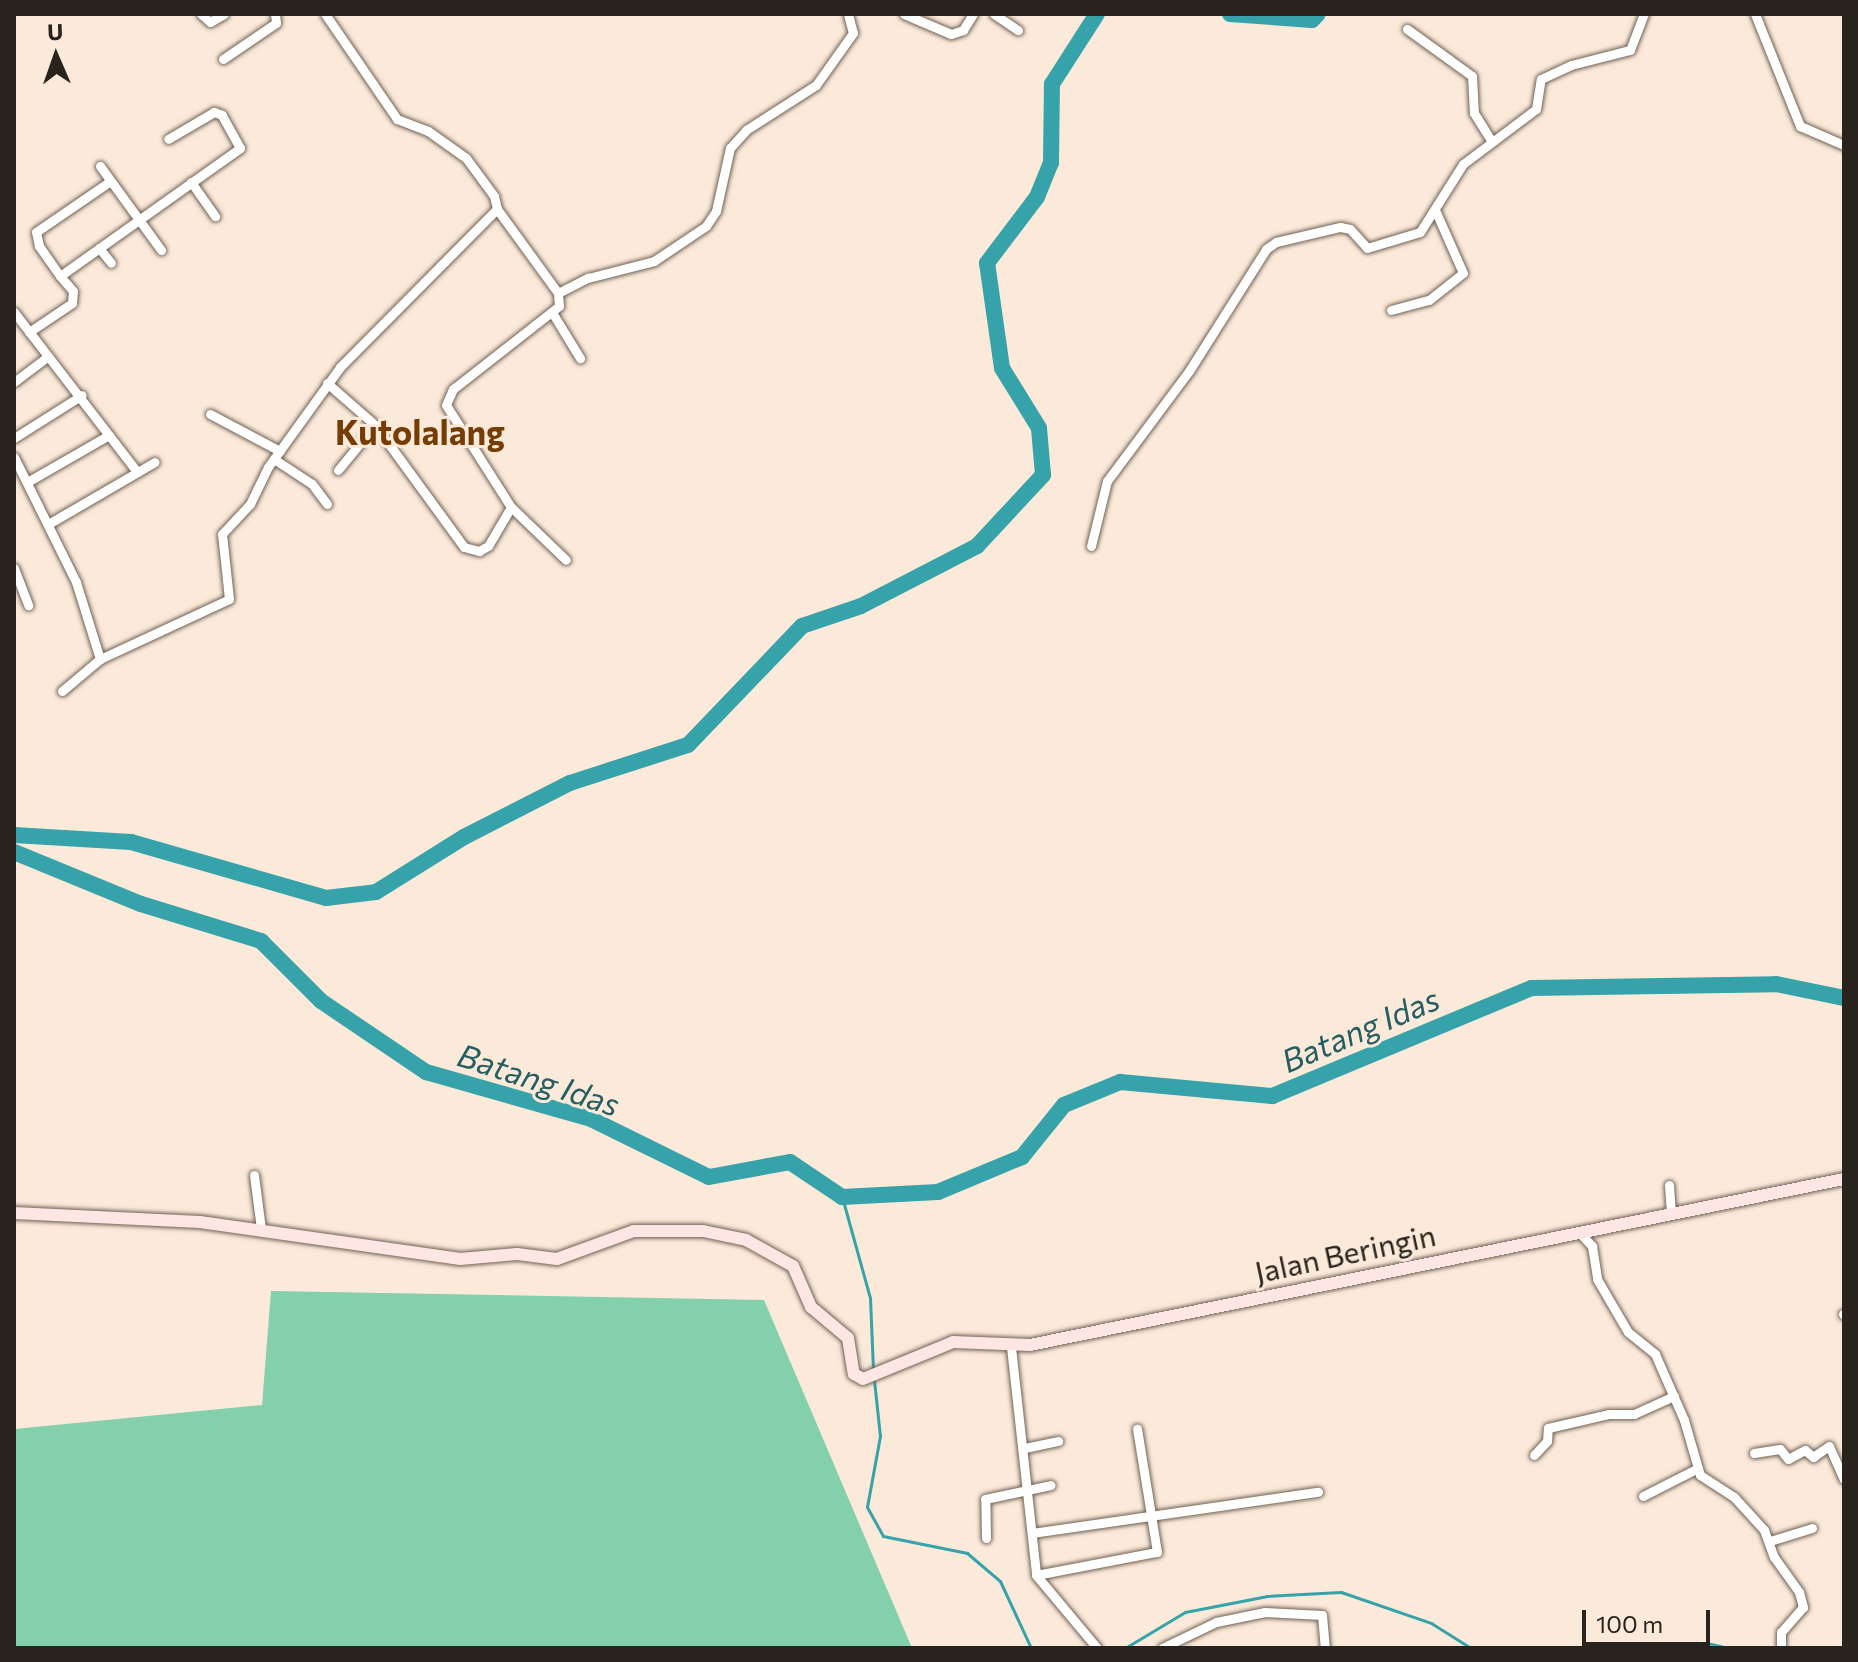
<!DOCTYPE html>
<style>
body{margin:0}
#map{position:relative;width:1858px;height:1662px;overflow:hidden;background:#fbeada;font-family:Commissioner,sans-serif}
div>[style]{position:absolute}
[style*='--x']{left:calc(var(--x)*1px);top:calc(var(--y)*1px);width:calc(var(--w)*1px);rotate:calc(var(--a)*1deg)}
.green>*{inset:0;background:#84d0ac}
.stream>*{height:3px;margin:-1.5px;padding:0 1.5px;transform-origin:1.5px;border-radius:1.5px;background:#36a2a9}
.river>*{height:16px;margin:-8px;padding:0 8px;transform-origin:8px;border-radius:8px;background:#36a2a9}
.roads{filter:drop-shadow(0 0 2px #706153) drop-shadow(0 0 2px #706153)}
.street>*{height:9px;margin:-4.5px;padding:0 4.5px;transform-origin:4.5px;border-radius:4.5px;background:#fff}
.secondary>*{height:12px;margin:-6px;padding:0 6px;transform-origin:6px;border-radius:6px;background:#fee6e5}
span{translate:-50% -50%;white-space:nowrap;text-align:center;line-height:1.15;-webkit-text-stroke:6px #fbeada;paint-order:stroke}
.street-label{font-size:30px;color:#29231d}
.water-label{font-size:32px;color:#245e62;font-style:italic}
.quarter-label{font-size:34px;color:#753d03;font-weight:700}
.frame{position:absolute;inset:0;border:16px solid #29231d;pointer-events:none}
.north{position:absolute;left:16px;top:16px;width:80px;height:80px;-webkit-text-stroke:6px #fbeada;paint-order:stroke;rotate:358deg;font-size:22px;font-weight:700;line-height:32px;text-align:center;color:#29231d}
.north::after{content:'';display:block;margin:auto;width:28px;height:36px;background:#29231d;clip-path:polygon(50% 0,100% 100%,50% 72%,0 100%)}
.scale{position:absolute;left:1582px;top:1610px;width:128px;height:36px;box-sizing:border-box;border:4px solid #29231d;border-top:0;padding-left:10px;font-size:24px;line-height:28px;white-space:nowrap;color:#29231d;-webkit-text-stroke:6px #fbeada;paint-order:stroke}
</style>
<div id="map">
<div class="green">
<div style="clip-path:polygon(271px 1291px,764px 1300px,912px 1648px,14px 1648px,14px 1429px,262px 1405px)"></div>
</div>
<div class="stream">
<div style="--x:842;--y:1197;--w:105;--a:74.5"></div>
<div style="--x:870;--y:1298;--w:71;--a:87.6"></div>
<div style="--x:874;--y:1380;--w:56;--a:83.9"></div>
<div style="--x:880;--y:1436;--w:72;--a:100.4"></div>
<div style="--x:867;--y:1507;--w:33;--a:61"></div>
<div style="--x:883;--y:1536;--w:86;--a:11.4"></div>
<div style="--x:967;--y:1553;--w:43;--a:40.3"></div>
<div style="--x:1000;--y:1581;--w:74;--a:65.2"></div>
<div style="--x:1125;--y:1648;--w:70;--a:-31"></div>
<div style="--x:1185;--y:1612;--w:84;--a:-11"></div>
<div style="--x:1267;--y:1596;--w:74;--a:-3.1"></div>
<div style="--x:1341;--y:1592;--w:95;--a:19"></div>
<div style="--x:1431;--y:1623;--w:47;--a:32"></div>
<div style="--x:1658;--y:1648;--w:49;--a:-5.8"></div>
<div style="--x:1707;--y:1643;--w:23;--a:13"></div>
</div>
<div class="river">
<div style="--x:1230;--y:14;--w:82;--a:4.2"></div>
<div style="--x:1312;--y:20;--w:8;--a:-45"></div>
<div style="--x:14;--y:835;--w:117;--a:3.4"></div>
<div style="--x:131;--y:842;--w:203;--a:16"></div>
<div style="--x:326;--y:898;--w:50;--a:-6.8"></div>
<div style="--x:376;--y:892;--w:104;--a:-32"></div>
<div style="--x:464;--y:837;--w:119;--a:-27"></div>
<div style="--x:570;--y:783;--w:124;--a:-17.9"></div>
<div style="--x:688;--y:745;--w:165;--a:-46.2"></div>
<div style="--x:802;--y:626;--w:62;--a:-18.7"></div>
<div style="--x:861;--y:606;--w:131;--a:-27.3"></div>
<div style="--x:977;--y:546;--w:97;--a:-47.1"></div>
<div style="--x:1043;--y:475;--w:47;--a:-94.9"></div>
<div style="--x:1039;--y:428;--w:70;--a:-121.7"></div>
<div style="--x:1002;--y:368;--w:106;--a:-98.1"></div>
<div style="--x:987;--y:263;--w:83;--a:-52.9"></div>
<div style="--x:1037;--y:197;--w:37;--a:-68"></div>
<div style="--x:1051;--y:163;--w:79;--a:-89.3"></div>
<div style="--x:1052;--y:84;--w:83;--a:-57.3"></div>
<div style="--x:14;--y:852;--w:137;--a:22.3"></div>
<div style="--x:141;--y:904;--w:126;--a:17.1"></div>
<div style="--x:261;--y:941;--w:85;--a:45"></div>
<div style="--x:321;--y:1001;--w:127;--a:34.1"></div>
<div style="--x:426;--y:1072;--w:172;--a:15.9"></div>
<div style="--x:591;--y:1119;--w:131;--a:26.2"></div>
<div style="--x:709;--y:1177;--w:82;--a:-10.5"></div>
<div style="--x:790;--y:1162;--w:63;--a:33.9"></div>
<div style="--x:842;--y:1197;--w:96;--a:-3"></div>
<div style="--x:938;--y:1192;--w:91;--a:-22.6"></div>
<div style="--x:1022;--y:1157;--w:67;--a:-51.1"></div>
<div style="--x:1064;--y:1105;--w:61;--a:-22.3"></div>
<div style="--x:1120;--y:1082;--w:153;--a:5.3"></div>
<div style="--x:1272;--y:1096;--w:281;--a:-22.6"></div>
<div style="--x:1531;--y:988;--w:245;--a:-0.9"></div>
<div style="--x:1776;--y:984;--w:69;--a:11.6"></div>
</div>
<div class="roads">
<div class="street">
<div style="--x:201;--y:14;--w:12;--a:42"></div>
<div style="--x:210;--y:22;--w:16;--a:-30"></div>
<div style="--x:904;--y:14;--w:51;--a:23.1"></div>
<div style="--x:951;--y:34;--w:13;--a:-18"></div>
<div style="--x:963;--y:30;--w:19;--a:-58"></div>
<div style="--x:994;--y:14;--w:29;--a:34"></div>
<div style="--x:1755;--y:14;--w:121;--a:68.1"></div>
<div style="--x:1800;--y:126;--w:48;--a:23.4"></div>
<div style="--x:1407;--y:29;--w:80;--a:35.9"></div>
<div style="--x:1472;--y:76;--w:37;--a:87"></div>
<div style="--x:1474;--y:113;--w:34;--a:58"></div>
<div style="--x:223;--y:59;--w:64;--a:-34.2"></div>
<div style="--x:276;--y:23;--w:9;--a:-96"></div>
<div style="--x:100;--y:166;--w:104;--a:54"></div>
<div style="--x:191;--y:182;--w:42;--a:54.8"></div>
<div style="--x:497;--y:209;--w:104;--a:54"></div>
<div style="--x:558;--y:293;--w:13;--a:86"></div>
<div style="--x:559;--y:306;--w:135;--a:141.9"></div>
<div style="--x:453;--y:389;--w:17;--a:114"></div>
<div style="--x:446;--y:405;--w:121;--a:57.5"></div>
<div style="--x:511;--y:507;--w:76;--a:43.9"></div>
<div style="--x:99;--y:248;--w:19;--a:51"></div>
<div style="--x:60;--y:276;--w:37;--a:-125"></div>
<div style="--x:39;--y:246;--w:14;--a:-102"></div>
<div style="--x:36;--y:232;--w:88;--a:-34.4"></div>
<div style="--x:558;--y:293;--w:34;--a:-27"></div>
<div style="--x:588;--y:278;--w:68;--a:-14.4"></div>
<div style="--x:654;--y:261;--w:63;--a:-33.9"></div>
<div style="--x:706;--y:226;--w:18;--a:-56"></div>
<div style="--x:716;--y:211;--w:65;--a:-77.5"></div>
<div style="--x:730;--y:148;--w:24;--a:-48"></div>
<div style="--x:746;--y:130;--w:83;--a:-32.7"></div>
<div style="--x:816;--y:85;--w:64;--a:-54.6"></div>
<div style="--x:853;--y:33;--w:20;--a:-105"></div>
<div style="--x:1391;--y:310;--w:39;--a:-15"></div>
<div style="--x:1429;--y:300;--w:43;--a:-38.5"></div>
<div style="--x:1463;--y:273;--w:67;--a:-113.9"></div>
<div style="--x:14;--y:312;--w:202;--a:52.4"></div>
<div style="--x:553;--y:314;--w:52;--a:58.5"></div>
<div style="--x:29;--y:332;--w:52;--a:-34"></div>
<div style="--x:72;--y:303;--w:12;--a:-85"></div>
<div style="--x:73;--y:291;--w:20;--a:-131"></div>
<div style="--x:60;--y:276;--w:221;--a:-35.4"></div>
<div style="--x:240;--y:148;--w:38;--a:-119"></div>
<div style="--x:222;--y:115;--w:9;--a:-159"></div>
<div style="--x:214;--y:112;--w:53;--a:149.6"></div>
<div style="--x:14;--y:382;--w:41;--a:-37.1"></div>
<div style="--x:327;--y:383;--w:64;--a:41.2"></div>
<div style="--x:375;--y:425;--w:151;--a:53.9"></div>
<div style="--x:464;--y:547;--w:16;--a:15"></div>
<div style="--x:479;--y:551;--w:10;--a:-29"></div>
<div style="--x:488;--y:546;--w:45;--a:-59.5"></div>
<div style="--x:210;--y:414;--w:79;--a:27.9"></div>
<div style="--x:14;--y:438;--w:80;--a:-32.3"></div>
<div style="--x:14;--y:457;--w:140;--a:63.6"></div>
<div style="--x:76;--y:582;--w:81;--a:72.7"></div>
<div style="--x:274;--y:459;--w:45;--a:33.3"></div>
<div style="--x:312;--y:484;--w:25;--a:53"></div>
<div style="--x:338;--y:470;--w:58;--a:-50.6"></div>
<div style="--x:29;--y:481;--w:92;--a:-29.9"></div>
<div style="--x:50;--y:523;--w:121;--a:-30.2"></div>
<div style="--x:1091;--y:546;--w:67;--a:-76.2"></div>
<div style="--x:1107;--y:481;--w:137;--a:-53.3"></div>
<div style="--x:1189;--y:371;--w:144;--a:-57.7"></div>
<div style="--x:1266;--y:249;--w:12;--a:-35"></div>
<div style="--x:1276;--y:242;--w:66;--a:-13.2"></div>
<div style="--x:1340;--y:227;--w:10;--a:11"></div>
<div style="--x:1350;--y:229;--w:25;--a:48"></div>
<div style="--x:1367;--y:248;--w:55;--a:-16.8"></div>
<div style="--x:1420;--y:232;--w:80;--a:-57.7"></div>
<div style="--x:1463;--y:164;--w:91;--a:-37"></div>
<div style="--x:1536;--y:109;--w:30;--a:-81"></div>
<div style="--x:1541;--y:79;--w:33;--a:-25"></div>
<div style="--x:1571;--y:65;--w:61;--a:-14.3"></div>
<div style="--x:1630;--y:50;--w:39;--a:-69"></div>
<div style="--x:14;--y:568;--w:40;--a:69"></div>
<div style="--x:62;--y:691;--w:50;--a:-40.1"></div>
<div style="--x:100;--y:659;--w:142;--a:-24.9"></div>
<div style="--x:229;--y:599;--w:65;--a:-96.1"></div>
<div style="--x:222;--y:534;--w:41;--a:-47"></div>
<div style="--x:250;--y:504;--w:41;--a:-64.1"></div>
<div style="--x:268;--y:467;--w:123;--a:-54.2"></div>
<div style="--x:340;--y:367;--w:223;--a:-45.2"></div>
<div style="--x:497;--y:209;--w:13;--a:-103"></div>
<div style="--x:494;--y:196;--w:47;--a:-126.4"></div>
<div style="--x:466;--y:158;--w:47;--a:-144.6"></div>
<div style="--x:428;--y:131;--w:33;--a:-159"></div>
<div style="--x:397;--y:119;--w:127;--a:-124.4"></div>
<div style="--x:254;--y:1175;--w:54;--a:82.6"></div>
<div style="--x:1669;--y:1185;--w:28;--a:86"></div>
<div style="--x:1578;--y:1231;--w:21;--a:47"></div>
<div style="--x:1592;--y:1246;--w:33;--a:81"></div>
<div style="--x:1597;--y:1279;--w:61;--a:59.7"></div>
<div style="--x:1628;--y:1332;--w:35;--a:39"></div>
<div style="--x:1655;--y:1354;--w:72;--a:66.3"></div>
<div style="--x:1684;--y:1420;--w:57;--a:73.8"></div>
<div style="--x:1700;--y:1475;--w:40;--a:32.9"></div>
<div style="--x:1734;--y:1497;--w:45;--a:47.7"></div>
<div style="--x:1764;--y:1530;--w:29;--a:70"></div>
<div style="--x:1774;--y:1557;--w:43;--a:54.5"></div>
<div style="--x:1799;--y:1592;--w:16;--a:75"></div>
<div style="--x:1803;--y:1607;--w:33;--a:131"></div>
<div style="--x:1781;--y:1632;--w:16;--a:90"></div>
<div style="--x:1843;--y:1314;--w:1;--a:45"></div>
<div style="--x:1011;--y:1347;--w:229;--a:83.7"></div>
<div style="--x:1036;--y:1575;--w:95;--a:50.1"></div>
<div style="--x:1025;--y:1448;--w:34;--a:-12"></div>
<div style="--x:1754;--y:1453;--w:26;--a:-9"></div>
<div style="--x:1780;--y:1449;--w:13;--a:51"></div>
<div style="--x:1788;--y:1459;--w:19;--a:-28"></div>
<div style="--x:1805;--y:1450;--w:11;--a:41"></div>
<div style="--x:1813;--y:1457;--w:19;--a:-35"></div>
<div style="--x:1829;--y:1446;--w:36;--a:66"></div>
<div style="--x:1534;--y:1455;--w:19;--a:-47"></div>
<div style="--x:1547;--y:1441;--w:13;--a:-86"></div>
<div style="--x:1548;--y:1428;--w:63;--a:-12.9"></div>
<div style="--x:1609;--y:1414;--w:25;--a:0"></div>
<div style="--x:1634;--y:1414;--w:44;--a:-24.2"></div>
<div style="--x:1643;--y:1496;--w:59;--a:-27"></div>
<div style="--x:1032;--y:1533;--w:289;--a:-8.2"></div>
<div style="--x:986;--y:1538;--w:39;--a:-91"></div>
<div style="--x:985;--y:1499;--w:67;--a:-12"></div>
<div style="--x:1770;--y:1541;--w:44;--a:-17.2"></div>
<div style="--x:1036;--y:1575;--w:123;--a:-10.8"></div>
<div style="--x:1157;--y:1552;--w:125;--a:-99.2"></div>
<div style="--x:1162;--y:1648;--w:60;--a:-25.7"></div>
<div style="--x:1216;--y:1622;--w:50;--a:-11.5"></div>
<div style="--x:1265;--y:1612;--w:57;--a:3"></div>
<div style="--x:1322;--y:1615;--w:33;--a:85"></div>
</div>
<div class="secondary">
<div style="--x:14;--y:1213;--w:186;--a:2.8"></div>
<div style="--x:200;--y:1222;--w:263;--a:8.1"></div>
<div style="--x:460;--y:1259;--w:57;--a:-5"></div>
<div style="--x:517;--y:1254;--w:40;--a:7.1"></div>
<div style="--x:557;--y:1259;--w:82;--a:-20"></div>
<div style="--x:634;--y:1231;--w:69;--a:0"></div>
<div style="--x:703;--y:1231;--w:44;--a:11.8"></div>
<div style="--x:746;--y:1240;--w:54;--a:29"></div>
<div style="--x:793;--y:1266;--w:45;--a:66.3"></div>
<div style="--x:811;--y:1307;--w:48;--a:40"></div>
<div style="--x:848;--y:1338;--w:36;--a:81"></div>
<div style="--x:854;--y:1374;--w:10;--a:29"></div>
<div style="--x:863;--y:1379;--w:97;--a:-22.3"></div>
<div style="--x:953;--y:1342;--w:77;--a:2.2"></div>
<div style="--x:1030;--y:1345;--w:831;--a:-11.53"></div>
</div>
</div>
<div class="street-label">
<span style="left:1345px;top:1253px;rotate:-12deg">Jalan Beringin</span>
</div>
<div class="water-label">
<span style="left:1360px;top:1029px;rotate:-23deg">Batang Idas</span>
<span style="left:539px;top:1079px;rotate:18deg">Batang Idas</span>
</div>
<div class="quarter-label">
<span style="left:420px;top:432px">Kutolalang</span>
</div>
<div class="frame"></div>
<div class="north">U</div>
<div class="scale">100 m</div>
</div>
